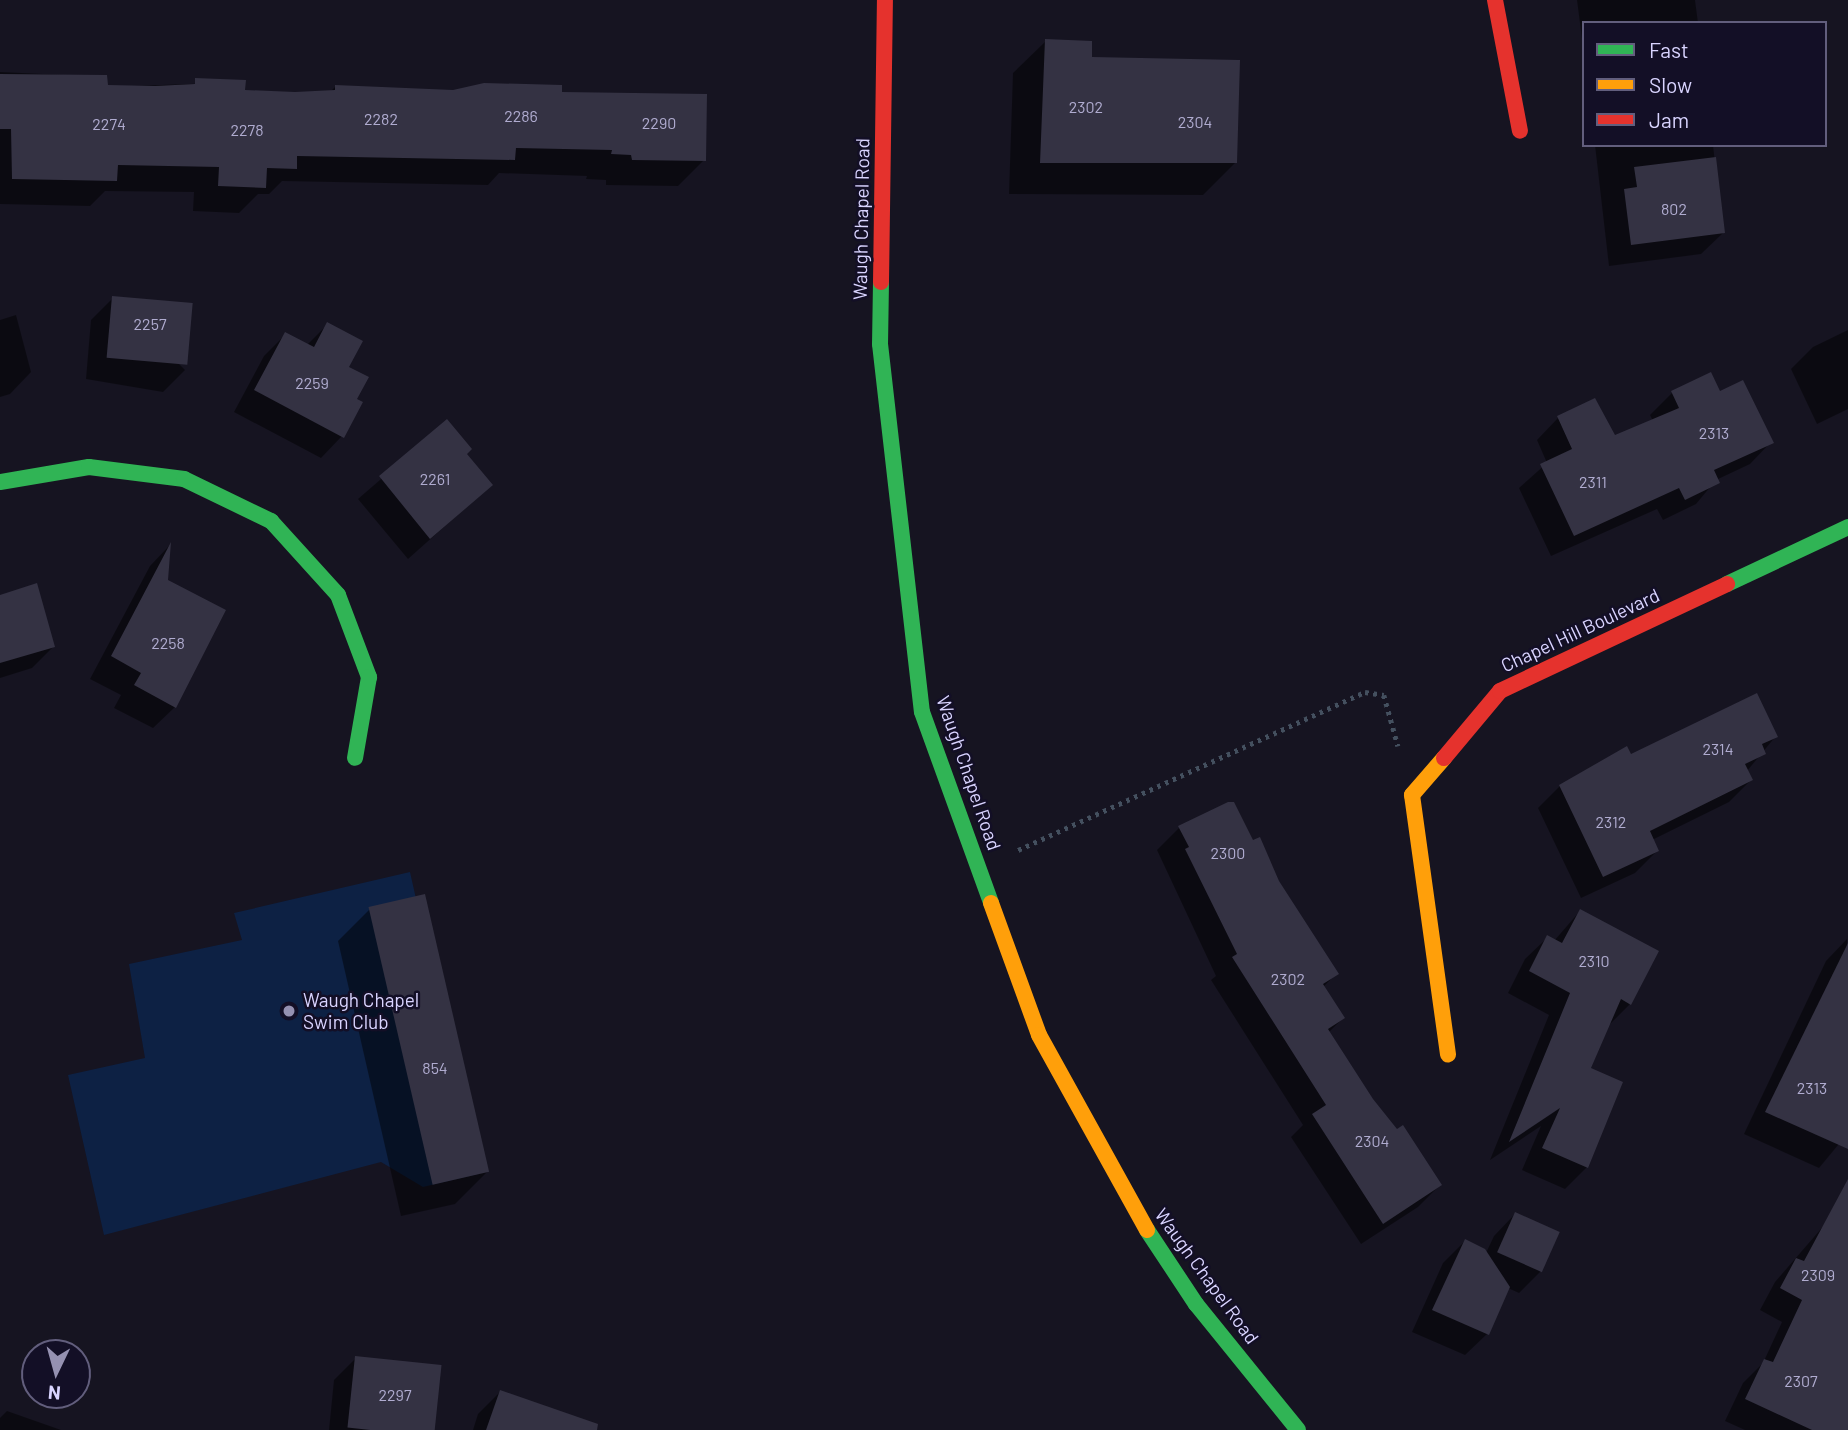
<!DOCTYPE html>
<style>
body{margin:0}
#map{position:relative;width:1848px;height:1430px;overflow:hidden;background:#161421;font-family:Barlow,sans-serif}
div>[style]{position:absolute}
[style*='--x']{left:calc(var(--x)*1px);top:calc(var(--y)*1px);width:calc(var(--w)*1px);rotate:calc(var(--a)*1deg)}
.water>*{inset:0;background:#0d2144}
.shadow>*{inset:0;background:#0007}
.building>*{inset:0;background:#343243;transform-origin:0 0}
.path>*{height:4.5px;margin-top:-2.25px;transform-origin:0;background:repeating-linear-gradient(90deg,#44505f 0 3.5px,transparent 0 8.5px)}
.fast>*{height:16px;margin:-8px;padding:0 8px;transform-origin:8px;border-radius:8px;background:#30b455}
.slow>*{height:16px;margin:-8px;padding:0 8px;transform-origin:8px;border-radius:8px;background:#ff9f0a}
.jam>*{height:16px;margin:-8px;padding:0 8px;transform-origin:8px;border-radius:8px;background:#e5322d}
.dots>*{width:19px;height:19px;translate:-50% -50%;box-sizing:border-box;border:4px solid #130f26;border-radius:50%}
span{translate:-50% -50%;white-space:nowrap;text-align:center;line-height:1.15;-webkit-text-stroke:5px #130f26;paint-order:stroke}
.number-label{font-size:16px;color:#b0acd0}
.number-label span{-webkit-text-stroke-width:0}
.street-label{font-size:19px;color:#d9d4ff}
.poi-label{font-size:19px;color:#d9d4ff}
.left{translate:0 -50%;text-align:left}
.legend{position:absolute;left:1582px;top:21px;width:245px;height:126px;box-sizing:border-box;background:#130f26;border:2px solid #625e7d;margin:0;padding:9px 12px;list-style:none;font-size:21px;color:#d9d4ff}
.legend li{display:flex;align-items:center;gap:14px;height:35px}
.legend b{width:35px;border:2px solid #625e7d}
.north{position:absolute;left:21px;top:1339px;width:70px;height:70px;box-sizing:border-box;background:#130f26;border:2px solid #625e7d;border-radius:50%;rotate:185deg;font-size:19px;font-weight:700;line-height:28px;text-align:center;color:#d9d4ff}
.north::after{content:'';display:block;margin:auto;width:24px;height:32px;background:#9591b1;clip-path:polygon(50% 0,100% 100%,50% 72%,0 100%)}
</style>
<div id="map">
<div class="water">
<div style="clip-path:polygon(410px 872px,478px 1174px,423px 1187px,381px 1162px,104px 1235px,68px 1075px,145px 1058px,129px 964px,242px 940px,234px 913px)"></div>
</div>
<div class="shadow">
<div style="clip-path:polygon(1577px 0,1695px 0,1698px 23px,1584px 23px,1584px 54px)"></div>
<div style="clip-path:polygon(1046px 41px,1090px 58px,1235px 163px,1203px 195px,1009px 194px,1013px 73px)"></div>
<div style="clip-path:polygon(0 72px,106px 77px,107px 87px,244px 82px,243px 91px,295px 94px,330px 92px,335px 87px,560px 94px,704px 160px,678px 186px,606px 185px,606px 180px,586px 179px,587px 176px,499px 173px,488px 185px,282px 181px,269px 194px,258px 194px,239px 213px,193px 211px,194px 192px,105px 191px,90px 206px,0 204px)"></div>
<div style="clip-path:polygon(1595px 145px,1713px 145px,1723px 233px,1701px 254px,1609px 266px)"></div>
<div style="clip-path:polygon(113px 298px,185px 370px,163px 392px,86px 379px,91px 320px)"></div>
<div style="clip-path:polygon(16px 315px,31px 372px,10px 394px,0 397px,0 320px)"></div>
<div style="clip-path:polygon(328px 324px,355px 399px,342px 436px,321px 458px,234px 412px,264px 356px,286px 334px,307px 345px)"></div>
<div style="clip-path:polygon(1848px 330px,1848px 409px,1817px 424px,1791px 369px,1813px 347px)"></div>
<div style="clip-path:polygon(1672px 393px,1719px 394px,1771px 442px,1750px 464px,1716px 480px,1696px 504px,1663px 520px,1657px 509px,1551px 556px,1519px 488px,1547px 463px,1537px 440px,1558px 418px,1615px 437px,1653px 421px,1650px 415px)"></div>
<div style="clip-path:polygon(447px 422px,465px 454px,491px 485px,408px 559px,358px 499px)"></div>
<div style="clip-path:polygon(169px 546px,167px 581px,175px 707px,153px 728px,114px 708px,121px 695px,90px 679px,150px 566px)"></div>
<div style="clip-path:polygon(0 596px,53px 647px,32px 668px,0 678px)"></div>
<div style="clip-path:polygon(1776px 736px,1747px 771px,1751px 780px,1729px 802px,1652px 840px,1657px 851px,1635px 873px,1581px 898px,1538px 808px,1560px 786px,1630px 757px)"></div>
<div style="clip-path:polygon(1179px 828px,1252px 842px,1336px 974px,1323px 987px,1343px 1018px,1328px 1033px,1372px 1100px,1440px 1185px,1418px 1207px,1361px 1244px,1291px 1137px,1303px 1125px,1211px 980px,1216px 976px,1157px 850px)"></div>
<div style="clip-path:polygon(370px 909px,487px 1172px,455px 1204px,401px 1216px,338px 941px)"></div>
<div style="clip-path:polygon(1580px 911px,1630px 1004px,1608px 1026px,1589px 1069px,1587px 1167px,1565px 1189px,1522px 1170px,1541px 1126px,1490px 1160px,1549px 1015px,1508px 993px,1525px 959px,1547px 938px,1554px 941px)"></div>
<div style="clip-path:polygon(1847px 939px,1848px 1133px,1819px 1168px,1744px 1134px,1826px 961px)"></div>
<div style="clip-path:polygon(1515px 1214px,1541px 1271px,1519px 1293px,1508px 1288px,1487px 1334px,1465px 1355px,1412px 1332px,1443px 1263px,1465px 1241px,1486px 1253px,1494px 1236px)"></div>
<div style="clip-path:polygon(1827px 1222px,1848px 1233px,1848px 1430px,1745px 1430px,1725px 1421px,1743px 1383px,1763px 1363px,1782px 1322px,1760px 1310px,1775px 1282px)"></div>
<div style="clip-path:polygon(356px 1358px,440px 1367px,433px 1430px,329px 1430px,334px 1380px)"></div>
<div style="clip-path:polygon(500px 1392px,571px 1430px,473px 1430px,478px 1414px)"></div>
<div style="clip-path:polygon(7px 1411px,61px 1430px,0 1430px,0 1418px)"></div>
</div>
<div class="building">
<div style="clip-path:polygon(1045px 39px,1092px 41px,1092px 57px,1240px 60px,1237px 163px,1040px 163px)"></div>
<div style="clip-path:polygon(0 74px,107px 75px,108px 85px,155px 86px,195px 84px,195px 78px,246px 80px,245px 90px,295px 92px,335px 90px,335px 85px,453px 90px,484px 83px,562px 85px,562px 92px,707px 94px,706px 161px,632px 160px,631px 155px,611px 154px,612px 150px,516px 148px,515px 160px,297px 156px,297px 169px,267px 168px,266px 188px,218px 186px,219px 167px,118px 165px,117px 181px,12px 179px,11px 129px,0 129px)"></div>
<div style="clip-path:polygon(1716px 157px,1725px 233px,1631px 245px,1624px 189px,1637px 187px,1634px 167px)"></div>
<div style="left:112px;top:296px;width:81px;height:62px;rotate:5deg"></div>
<div style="clip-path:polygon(327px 322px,363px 341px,349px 367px,369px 377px,357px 399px,363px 402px,344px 438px,254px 390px,285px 332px,314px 347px)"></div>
<div style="clip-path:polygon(1711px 372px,1720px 391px,1743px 380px,1774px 443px,1714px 470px,1720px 483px,1685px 500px,1679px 488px,1574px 536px,1540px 464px,1572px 449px,1557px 416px,1595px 398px,1615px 435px,1679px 408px,1671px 391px)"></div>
<div style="clip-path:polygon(447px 419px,472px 449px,467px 454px,493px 485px,430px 539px,379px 476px)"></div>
<div style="clip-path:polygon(171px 542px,168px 580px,226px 610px,176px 708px,134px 685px,141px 673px,111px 656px)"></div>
<div style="clip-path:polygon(37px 583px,55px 647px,0 663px,0 595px)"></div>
<div style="clip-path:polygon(1757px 693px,1778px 737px,1762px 744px,1766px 754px,1745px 764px,1753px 780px,1650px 831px,1659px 851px,1603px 877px,1559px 785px,1627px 746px,1631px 754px)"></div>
<div style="clip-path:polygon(1228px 802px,1234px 802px,1253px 840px,1260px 837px,1279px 881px,1339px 974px,1323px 984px,1345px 1018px,1328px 1029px,1373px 1099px,1397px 1129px,1403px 1125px,1442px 1185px,1383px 1224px,1312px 1114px,1326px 1105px,1232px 957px,1237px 954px,1185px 849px,1189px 847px,1178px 826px)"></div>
<div style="left:425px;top:894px;width:285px;height:58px;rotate:77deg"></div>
<div style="clip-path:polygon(1580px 909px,1659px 951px,1631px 1005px,1621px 999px,1591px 1068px,1623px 1082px,1588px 1168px,1542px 1148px,1560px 1108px,1509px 1142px,1570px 993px,1529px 971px,1547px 935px,1562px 943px)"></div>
<div style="clip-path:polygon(1848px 943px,1848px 1149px,1765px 1112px)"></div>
<div style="clip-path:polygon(1848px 1179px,1848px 1430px,1812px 1430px,1745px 1399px,1764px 1359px,1773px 1362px,1802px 1300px,1780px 1288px,1796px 1258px,1804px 1261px)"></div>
<div style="left:1515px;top:1212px;width:49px;height:44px;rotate:24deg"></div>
<div style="clip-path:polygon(1465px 1239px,1485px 1249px,1510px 1287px,1489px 1335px,1432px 1310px)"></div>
<div style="left:355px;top:1356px;width:87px;height:72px;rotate:6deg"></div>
<div style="clip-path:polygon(500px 1390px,598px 1424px,597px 1430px,486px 1430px)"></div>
</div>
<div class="path">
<div style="--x:1018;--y:850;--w:381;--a:-24.5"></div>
<div style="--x:1365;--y:692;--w:19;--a:9"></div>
<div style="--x:1384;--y:695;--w:53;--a:74.6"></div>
</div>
<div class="fast">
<div style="--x:881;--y:282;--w:62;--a:90.9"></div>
<div style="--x:880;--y:344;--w:370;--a:83.5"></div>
<div style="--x:922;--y:712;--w:203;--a:70.1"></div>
<div style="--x:0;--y:482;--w:90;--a:-9.6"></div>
<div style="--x:89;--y:467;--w:96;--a:7.2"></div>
<div style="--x:184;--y:479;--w:97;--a:25.8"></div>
<div style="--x:271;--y:521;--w:100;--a:47.8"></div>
<div style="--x:338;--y:595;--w:88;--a:69.3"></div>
<div style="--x:369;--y:677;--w:82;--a:99.8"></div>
<div style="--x:1727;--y:584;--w:134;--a:-25.2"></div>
<div style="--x:1147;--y:1230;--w:89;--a:56.5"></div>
<div style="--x:1196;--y:1304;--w:162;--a:51"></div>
</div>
<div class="slow">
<div style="--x:1444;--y:758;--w:49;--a:130.9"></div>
<div style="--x:1412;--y:795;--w:262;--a:82.1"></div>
<div style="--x:991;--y:903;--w:140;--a:70"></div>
<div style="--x:1039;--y:1035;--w:223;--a:61"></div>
</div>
<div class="jam">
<div style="--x:1495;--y:0;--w:133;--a:79.2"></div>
<div style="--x:881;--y:282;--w:282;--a:-89.2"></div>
<div style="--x:1444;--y:758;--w:87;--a:-50.1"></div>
<div style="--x:1500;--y:691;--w:251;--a:-25.2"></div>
</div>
<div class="dots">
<div style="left:289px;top:1011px;background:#9591b1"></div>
</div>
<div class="number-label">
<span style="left:1086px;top:107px">2302</span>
<span style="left:521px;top:116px">2286</span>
<span style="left:381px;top:119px">2282</span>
<span style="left:1195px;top:122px">2304</span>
<span style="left:659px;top:123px">2290</span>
<span style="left:109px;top:124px">2274</span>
<span style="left:247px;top:130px">2278</span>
<span style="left:1674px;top:209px">802</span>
<span style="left:150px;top:324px">2257</span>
<span style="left:312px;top:383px">2259</span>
<span style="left:1714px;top:433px">2313</span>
<span style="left:435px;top:479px">2261</span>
<span style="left:1593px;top:482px">2311</span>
<span style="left:168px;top:643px">2258</span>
<span style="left:1718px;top:749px">2314</span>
<span style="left:1611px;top:822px">2312</span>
<span style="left:1228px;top:853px">2300</span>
<span style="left:1594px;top:961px">2310</span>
<span style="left:1288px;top:979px">2302</span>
<span style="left:435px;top:1068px">854</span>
<span style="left:1812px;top:1088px">2313</span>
<span style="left:1372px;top:1141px">2304</span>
<span style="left:1818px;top:1275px">2309</span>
<span style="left:1801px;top:1381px">2307</span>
<span style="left:395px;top:1395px">2297</span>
</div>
<div class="street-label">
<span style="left:861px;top:219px;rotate:-89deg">Waugh Chapel Road</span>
<span style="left:1580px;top:630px;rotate:-25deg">Chapel Hill Boulevard</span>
<span style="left:969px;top:773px;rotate:71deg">Waugh Chapel Road</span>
<span style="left:1207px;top:1276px;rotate:54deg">Waugh Chapel Road</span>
</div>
<div class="poi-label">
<span class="left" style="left:303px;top:1011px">Waugh Chapel<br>Swim Club</span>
</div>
<ul class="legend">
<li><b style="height:9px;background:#30b455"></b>Fast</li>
<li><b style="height:9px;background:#ff9f0a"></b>Slow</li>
<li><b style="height:9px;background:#e5322d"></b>Jam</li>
</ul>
<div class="north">N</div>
</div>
